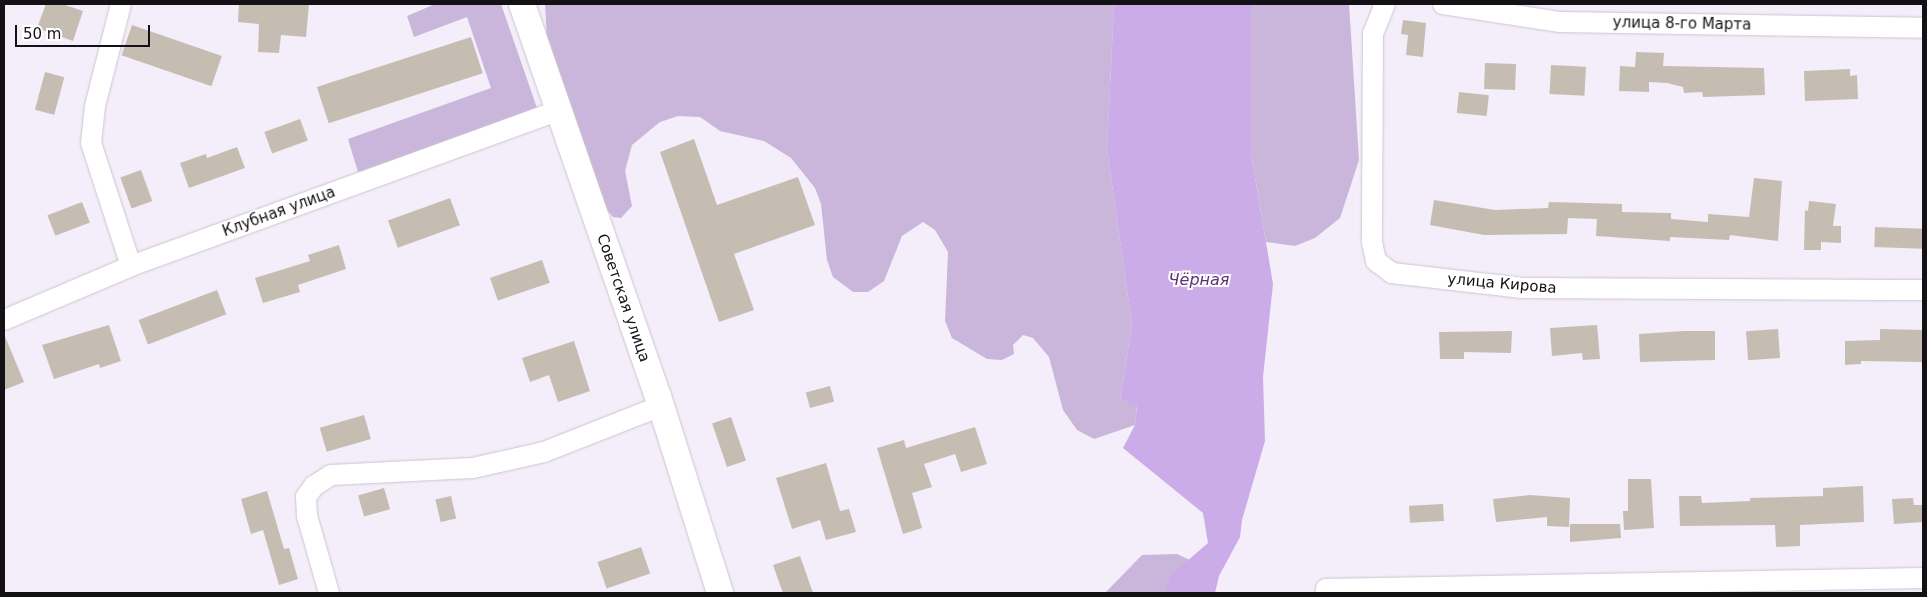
<!DOCTYPE html>
<meta charset="utf-8">
<style>
body{margin:0}
#map{position:relative;width:1927px;height:597px;overflow:hidden;background:#f4edfa;font-family:"DejaVu Sans",sans-serif}
div>[style]{position:absolute}
[style*='--x']{left:calc(var(--x)*1px);top:calc(var(--y)*1px);width:calc(var(--w)*1px);rotate:calc(var(--a)*1deg)}
.green>*{inset:0;background:#cab6da}
.water>*{inset:0;background:#ccace8}
.building>*{inset:0;background:#c6bdb2;transform-origin:0 0}
.roads{filter:drop-shadow(0 0 1px #ccc5d1) drop-shadow(0 0 1px #ccc5d1)}
.minor>*{height:20px;margin:-10px;padding:0 10px;transform-origin:10px;border-radius:10px;background:#fff}
.tertiary>*{height:26px;margin:-13px;padding:0 13px;transform-origin:13px;border-radius:13px;background:#fff}
span{translate:-50% -50%;white-space:nowrap;text-align:center;line-height:1.15;-webkit-text-stroke:4px #fff;paint-order:stroke}
.street-label{font-size:15px;color:#131115}
.water-label{font-size:16px;color:#5b3278;font-style:italic}
.frame{position:absolute;inset:0;border:5px solid #131115;pointer-events:none}
.scale{position:absolute;left:15px;top:25px;width:135px;height:22px;box-sizing:border-box;border:2px solid #131115;border-top:0;padding-left:6px;font-size:15px;line-height:18px;white-space:nowrap;color:#131115;-webkit-text-stroke:4px #fff;paint-order:stroke}
</style>
<div id="map">
<div class="green">
<div style="clip-path:polygon(435px 4px,501px 4px,538px 111px,358px 172px,348px 139px,491px 88px,467px 17px,414px 37px,407px 16px)"></div>
<div style="clip-path:polygon(545px 4px,1114px 4px,1107px 149px,1132px 325px,1120px 399px,1137px 405px,1135px 425px,1094px 439px,1077px 430px,1063px 410px,1049px 357px,1033px 338px,1023px 335px,1013px 345px,1014px 354px,1002px 360px,987px 359px,952px 338px,945px 321px,948px 252px,935px 230px,923px 222px,902px 236px,884px 281px,868px 292px,853px 292px,833px 277px,827px 260px,821px 204px,815px 188px,791px 158px,764px 141px,720px 131px,700px 117px,678px 116px,660px 122px,632px 145px,625px 171px,632px 206px,621px 218px,613px 217px,599px 200px,547px 40px)"></div>
<div style="clip-path:polygon(1251px 4px,1349px 4px,1359px 160px,1340px 218px,1315px 238px,1295px 246px,1266px 242px,1251px 153px)"></div>
<div style="clip-path:polygon(1177px 554px,1192px 561px,1174px 593px,1105px 593px,1142px 555px)"></div>
</div>
<div class="water">
<div style="clip-path:polygon(1114px 4px,1251px 4px,1251px 153px,1273px 284px,1263px 377px,1265px 441px,1242px 520px,1240px 537px,1219px 576px,1215px 593px,1164px 593px,1172px 574px,1208px 543px,1203px 513px,1123px 448px,1135px 425px,1137px 406px,1120px 399px,1132px 325px,1107px 149px)"></div>
</div>
<div class="building">
<div style="clip-path:polygon(46px 4px,62px 4px,83px 11px,73px 41px,37px 28px)"></div>
<div style="clip-path:polygon(239px 4px,309px 4px,306px 37px,281px 35px,279px 53px,258px 52px,259px 24px,238px 22px)"></div>
<div style="clip-path:polygon(1403px 20px,1426px 23px,1423px 57px,1406px 55px,1408px 35px,1401px 34px)"></div>
<div style="left:132px;top:25px;width:95px;height:32px;rotate:19deg"></div>
<div style="left:471px;top:37px;width:38px;height:162px;rotate:72deg"></div>
<div style="clip-path:polygon(1636px 52px,1664px 53px,1663px 66px,1764px 68px,1765px 95px,1703px 97px,1702px 92px,1684px 93px,1683px 87px,1667px 83px,1649px 82px,1649px 92px,1619px 91px,1620px 66px,1635px 67px)"></div>
<div style="left:1485px;top:63px;width:31px;height:26px;rotate:2deg"></div>
<div style="left:1551px;top:65px;width:35px;height:29px;rotate:3deg"></div>
<div style="clip-path:polygon(1850px 69px,1850px 76px,1857px 75px,1858px 99px,1805px 101px,1804px 71px)"></div>
<div style="left:45px;top:72px;width:20px;height:39px;rotate:15deg"></div>
<div style="left:1459px;top:92px;width:30px;height:21px;rotate:6deg"></div>
<div style="left:300px;top:119px;width:23px;height:38px;rotate:70deg"></div>
<div style="clip-path:polygon(694px 139px,717px 205px,798px 177px,815px 225px,734px 254px,754px 310px,719px 322px,660px 152px)"></div>
<div style="clip-path:polygon(237px 147px,245px 168px,189px 188px,180px 163px,206px 154px,207px 158px)"></div>
<div style="left:141px;top:170px;width:33px;height:22px;rotate:70deg"></div>
<div style="clip-path:polygon(1754px 178px,1782px 181px,1778px 241px,1730px 235px,1729px 240px,1670px 237px,1670px 241px,1596px 236px,1597px 219px,1568px 218px,1567px 234px,1484px 235px,1430px 225px,1434px 200px,1495px 210px,1548px 208px,1549px 202px,1622px 204px,1622px 212px,1671px 213px,1671px 219px,1708px 222px,1708px 214px,1749px 217px)"></div>
<div style="left:450px;top:198px;width:29px;height:66px;rotate:70deg"></div>
<div style="clip-path:polygon(1809px 201px,1836px 204px,1833px 226px,1841px 226px,1841px 243px,1821px 242px,1821px 250px,1804px 250px,1805px 210px,1808px 211px)"></div>
<div style="left:82px;top:202px;width:22px;height:37px;rotate:69deg"></div>
<div style="left:1875px;top:227px;width:48px;height:20px;rotate:2deg"></div>
<div style="clip-path:polygon(339px 245px,346px 269px,298px 285px,300px 292px,263px 303px,255px 278px,310px 261px,308px 255px)"></div>
<div style="left:542px;top:260px;width:24px;height:55px;rotate:71deg"></div>
<div style="left:217px;top:290px;width:26px;height:84px;rotate:69deg"></div>
<div style="clip-path:polygon(109px 325px,121px 361px,100px 368px,99px 364px,54px 379px,42px 345px)"></div>
<div style="clip-path:polygon(1597px 325px,1600px 359px,1583px 360px,1582px 353px,1552px 356px,1550px 328px)"></div>
<div style="left:1778px;top:329px;width:29px;height:32px;rotate:86deg"></div>
<div style="clip-path:polygon(1880px 329px,1923px 330px,1923px 362px,1861px 361px,1861px 364px,1845px 365px,1845px 341px,1880px 340px)"></div>
<div style="clip-path:polygon(1512px 331px,1511px 353px,1464px 352px,1464px 359px,1440px 359px,1439px 332px)"></div>
<div style="clip-path:polygon(1684px 331px,1715px 331px,1715px 360px,1640px 362px,1639px 334px)"></div>
<div style="clip-path:polygon(4px 334px,24px 382px,4px 390px)"></div>
<div style="clip-path:polygon(574px 341px,590px 391px,558px 402px,549px 375px,530px 382px,522px 358px)"></div>
<div style="left:830px;top:386px;width:16px;height:25px;rotate:75deg"></div>
<div style="left:364px;top:415px;width:25px;height:46px;rotate:74deg"></div>
<div style="left:731px;top:417px;width:46px;height:20px;rotate:71deg"></div>
<div style="clip-path:polygon(975px 427px,987px 464px,961px 472px,955px 454px,924px 464px,932px 487px,912px 493px,922px 528px,903px 534px,877px 448px,904px 440px,906px 448px)"></div>
<div style="clip-path:polygon(826px 463px,840px 511px,849px 509px,856px 532px,826px 540px,820px 520px,792px 529px,776px 478px)"></div>
<div style="clip-path:polygon(1628px 479px,1651px 479px,1654px 528px,1624px 530px,1623px 511px,1628px 511px)"></div>
<div style="clip-path:polygon(1863px 486px,1864px 522px,1800px 525px,1800px 546px,1776px 547px,1775px 525px,1680px 526px,1679px 496px,1701px 496px,1702px 503px,1750px 501px,1750px 498px,1823px 496px,1823px 488px)"></div>
<div style="left:384px;top:488px;width:22px;height:27px;rotate:74deg"></div>
<div style="clip-path:polygon(267px 491px,284px 549px,289px 548px,298px 579px,279px 585px,263px 530px,251px 534px,241px 499px)"></div>
<div style="clip-path:polygon(1530px 495px,1570px 498px,1569px 527px,1547px 526px,1547px 517px,1496px 522px,1493px 499px)"></div>
<div style="left:451px;top:496px;width:23px;height:16px;rotate:77deg"></div>
<div style="clip-path:polygon(1913px 498px,1914px 505px,1923px 505px,1923px 522px,1894px 524px,1892px 499px)"></div>
<div style="left:1443px;top:504px;width:17px;height:34px;rotate:87deg"></div>
<div style="clip-path:polygon(1570px 524px,1620px 524px,1621px 538px,1570px 542px)"></div>
<div style="left:641px;top:547px;width:28px;height:46px;rotate:71deg"></div>
<div style="clip-path:polygon(800px 556px,813px 593px,783px 593px,773px 565px)"></div>
</div>
<div class="roads">
<div class="minor">
<div style="--x:121;--y:4;--w:105;--a:104.3"></div>
<div style="--x:95;--y:106;--w:37;--a:96"></div>
<div style="--x:91;--y:143;--w:129;--a:72"></div>
<div style="--x:1385;--y:4;--w:31;--a:112"></div>
<div style="--x:1373;--y:33;--w:209;--a:90.3"></div>
<div style="--x:1372;--y:242;--w:19;--a:78"></div>
<div style="--x:1376;--y:261;--w:20;--a:37"></div>
<div style="--x:1392;--y:273;--w:131;--a:6.6"></div>
<div style="--x:1522;--y:288;--w:401;--a:0.3"></div>
<div style="--x:1443;--y:4;--w:117;--a:8.8"></div>
<div style="--x:1559;--y:22;--w:364;--a:0.9"></div>
<div style="--x:4;--y:320;--w:138;--a:-23"></div>
<div style="--x:131;--y:266;--w:454;--a:-20"></div>
<div style="--x:329;--y:593;--w:80;--a:-105.9"></div>
<div style="--x:307;--y:516;--w:19;--a:-93"></div>
<div style="--x:306;--y:497;--w:14;--a:-54"></div>
<div style="--x:314;--y:486;--w:20;--a:-33"></div>
<div style="--x:331;--y:475;--w:142;--a:-2.8"></div>
<div style="--x:473;--y:468;--w:73;--a:-12.7"></div>
<div style="--x:544;--y:452;--w:126;--a:-21.5"></div>
<div style="--x:1326;--y:593;--w:4;--a:-90"></div>
<div style="--x:1326;--y:589;--w:597;--a:-1.06"></div>
</div>
<div class="tertiary">
<div style="--x:522;--y:4;--w:415;--a:70.9"></div>
<div style="--x:658;--y:396;--w:207;--a:72.5"></div>
</div>
</div>
<div class="street-label">
<span style="left:1682px;top:24px;rotate:1deg">улица 8-го Марта</span>
<span style="left:279px;top:212px;rotate:-20deg">Клубная улица</span>
<span style="left:1502px;top:284px;rotate:5deg">улица Кирова</span>
<span style="left:623px;top:298px;rotate:71deg">Советская улица</span>
</div>
<div class="water-label">
<span style="left:1199px;top:280px">Чёрная</span>
</div>
<div class="frame"></div>
<div class="scale">50 m</div>
</div>
